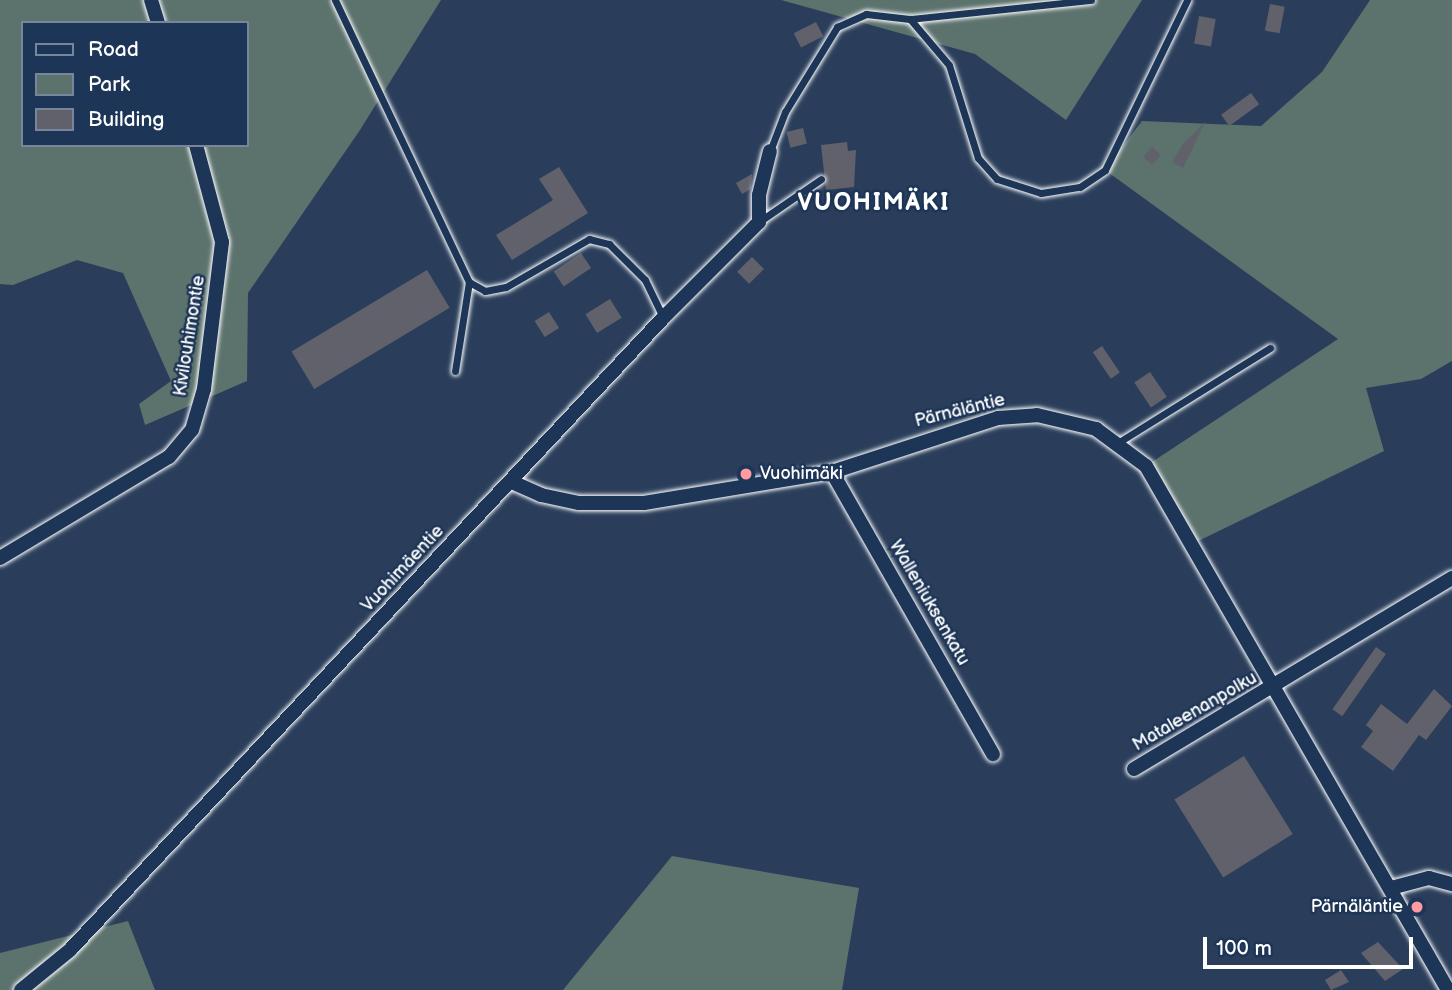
<!DOCTYPE html>
<meta charset="utf-8">
<style>
body{margin:0}
#map{position:relative;width:1452px;height:990px;overflow:hidden;background:#2a3e5b;font-family:"Balsamiq Sans",sans-serif}
div>[style]{position:absolute}
[style*='--x']{left:calc(var(--x)*1px);top:calc(var(--y)*1px);width:calc(var(--w)*1px);rotate:calc(var(--a)*1deg)}
.green>*{inset:0;background:#5c726d}
.building>*{inset:0;background:#60616a;transform-origin:0 0}
.roads{filter:drop-shadow(0 0 2px #fff) drop-shadow(0 0 2px #fff)}
.lane>*{height:7px;margin:-3.5px;padding:0 3.5px;transform-origin:3.5px;border-radius:3.5px;background:#1d3557}
.street>*{height:14px;margin:-7px;padding:0 7px;transform-origin:7px;border-radius:7px;background:#1d3557}
.dots>*{width:19px;height:19px;translate:-50% -50%;box-sizing:border-box;border:4px solid #1d3557;border-radius:50%}
span{translate:-50% -50%;white-space:nowrap;text-align:center;line-height:1.15;-webkit-text-stroke:5px #1d3557;paint-order:stroke}
.street-label{font-size:18px;color:#fff}
.poi-label{font-size:18px;color:#fff}
.left{translate:0 -50%;text-align:left}
.right{translate:-100% -50%;text-align:right}
.district-label{font-size:24px;color:#fff;font-weight:700;letter-spacing:2px}
.legend{position:absolute;left:21px;top:21px;width:228px;height:126px;box-sizing:border-box;background:#1d3557;border:2px solid #77869a;margin:0;padding:9px 12px;list-style:none;font-size:21px;color:#fff}
.legend li{display:flex;align-items:center;gap:14px;height:35px}
.legend b{width:35px;border:2px solid #77869a}
.scale{position:absolute;left:1203px;top:937px;width:210px;height:32px;box-sizing:border-box;border:4px solid #fff;border-top:0;padding-left:9px;font-size:21px;line-height:24px;white-space:nowrap;color:#fff;-webkit-text-stroke:5px #1d3557;paint-order:stroke}
</style>
<div id="map">
<div class="green">
<div style="clip-path:polygon(evenodd,0 0,441px 0,360px 130px,248px 293px,247px 381px,145px 425px,139px 404px,171px 381px,123px 273px,77px 260px,13px 285px,0 284px,0 0,23px 23px,247px 23px,247px 145px,23px 145px,23px 23px)"></div>
<div style="clip-path:polygon(781px 0,1142px 0,1066px 120px,975px 54px)"></div>
<div style="clip-path:polygon(1370px 0,1452px 0,1452px 361px,1421px 379px,1366px 388px,1384px 451px,1192px 544px,1146px 466px,1338px 339px,1105px 170px,1142px 121px,1261px 126px,1322px 72px)"></div>
<div style="clip-path:polygon(672px 856px,859px 888px,842px 990px,563px 990px)"></div>
<div style="clip-path:polygon(128px 921px,155px 990px,0 990px,0 953px)"></div>
</div>
<div class="building">
<div style="left:1270px;top:4px;width:15px;height:27px;rotate:11deg"></div>
<div style="left:1199px;top:16px;width:17px;height:28px;rotate:10deg"></div>
<div style="left:816px;top:22px;width:16px;height:25px;rotate:63deg"></div>
<div style="left:1251px;top:93px;width:14px;height:37px;rotate:54deg"></div>
<div style="clip-path:polygon(1205px 122px,1183px 168px,1172px 162px,1183px 144px)"></div>
<div style="left:803px;top:128px;width:16px;height:17px;rotate:76deg"></div>
<div style="clip-path:polygon(847px 142px,848px 151px,856px 150px,854px 187px,826px 190px,821px 145px)"></div>
<div style="left:1152px;top:147px;width:12px;height:13px;rotate:42deg"></div>
<div style="clip-path:polygon(559px 167px,588px 213px,512px 260px,496px 235px,553px 200px,539px 179px)"></div>
<div style="clip-path:polygon(752px 174px,751px 189px,742px 194px,736px 183px)"></div>
<div style="left:581px;top:253px;width:18px;height:33px;rotate:56deg"></div>
<div style="left:752px;top:257px;width:17px;height:21px;rotate:45deg"></div>
<div style="left:427px;top:270px;width:44px;height:158px;rotate:59deg"></div>
<div style="left:610px;top:299px;width:22px;height:29px;rotate:58deg"></div>
<div style="left:549px;top:312px;width:19px;height:17px;rotate:58deg"></div>
<div style="left:1102px;top:346px;width:32px;height:11px;rotate:56deg"></div>
<div style="left:1150px;top:372px;width:30px;height:19px;rotate:56deg"></div>
<div style="left:1376px;top:647px;width:12px;height:76px;rotate:35deg"></div>
<div style="clip-path:polygon(1434px 689px,1452px 706px,1426px 740px,1419px 735px,1393px 771px,1361px 747px,1373px 731px,1366px 725px,1381px 704px,1407px 724px)"></div>
<div style="left:1244px;top:756px;width:92px;height:82px;rotate:58deg"></div>
<div style="clip-path:polygon(1378px 942px,1403px 969px,1385px 981px,1361px 953px)"></div>
<div style="clip-path:polygon(1341px 970px,1349px 982px,1331px 990px,1325px 980px)"></div>
</div>
<div class="roads">
<div class="lane">
<div style="--x:335;--y:0;--w:312;--a:64.6"></div>
<div style="--x:469;--y:282;--w:18;--a:29"></div>
<div style="--x:485;--y:291;--w:21;--a:-11"></div>
<div style="--x:506;--y:287;--w:96;--a:-30"></div>
<div style="--x:589;--y:239;--w:21;--a:14"></div>
<div style="--x:609;--y:244;--w:51;--a:45"></div>
<div style="--x:645;--y:280;--w:41;--a:64.1"></div>
<div style="--x:910;--y:19;--w:60;--a:49.7"></div>
<div style="--x:949;--y:65;--w:97;--a:72.7"></div>
<div style="--x:978;--y:158;--w:28;--a:48"></div>
<div style="--x:997;--y:179;--w:46;--a:17.7"></div>
<div style="--x:1041;--y:193;--w:39;--a:-9"></div>
<div style="--x:1080;--y:187;--w:30;--a:-34"></div>
<div style="--x:1105;--y:170;--w:189;--a:-64.2"></div>
<div style="--x:770;--y:151;--w:42;--a:-69"></div>
<div style="--x:785;--y:112;--w:100;--a:-58.5"></div>
<div style="--x:837;--y:27;--w:32;--a:-24"></div>
<div style="--x:866;--y:14;--w:44;--a:6.5"></div>
<div style="--x:910;--y:19;--w:182;--a:-6"></div>
<div style="--x:760;--y:221;--w:74;--a:-34.5"></div>
<div style="--x:455;--y:371;--w:90;--a:-81.1"></div>
<div style="--x:1119;--y:442;--w:178;--a:-31.9"></div>
</div>
<div class="street">
<div style="--x:151;--y:0;--w:24;--a:73"></div>
<div style="--x:832;--y:472;--w:325;--a:60.3"></div>
<div style="--x:512;--y:482;--w:32;--a:24"></div>
<div style="--x:541;--y:495;--w:39;--a:12"></div>
<div style="--x:579;--y:503;--w:65;--a:0"></div>
<div style="--x:644;--y:503;--w:191;--a:-9.4"></div>
<div style="--x:832;--y:472;--w:175;--a:-18"></div>
<div style="--x:998;--y:418;--w:39;--a:-4"></div>
<div style="--x:1037;--y:415;--w:61;--a:13.3"></div>
<div style="--x:1096;--y:429;--w:62;--a:36.5"></div>
<div style="--x:1146;--y:466;--w:605;--a:60.04"></div>
<div style="--x:0;--y:558;--w:197;--a:-30.9"></div>
<div style="--x:169;--y:457;--w:35;--a:-50"></div>
<div style="--x:192;--y:430;--w:43;--a:-73.7"></div>
<div style="--x:204;--y:389;--w:148;--a:-83"></div>
<div style="--x:222;--y:242;--w:100;--a:-105"></div>
<div style="--x:1134;--y:769;--w:371;--a:-31"></div>
<div style="--x:1391;--y:888;--w:39;--a:-15"></div>
<div style="--x:1429;--y:878;--w:24;--a:15"></div>
<div style="--x:21;--y:990;--w:63;--a:-39.2"></div>
<div style="--x:70;--y:950;--w:867;--a:-46.82"></div>
<div style="--x:663;--y:318;--w:136;--a:-45"></div>
<div style="--x:759;--y:222;--w:27;--a:-90"></div>
<div style="--x:759;--y:195;--w:45;--a:-76"></div>
</div>
</div>
<div class="dots">
<div style="left:746px;top:474px;background:#ff9aa2"></div>
<div style="left:1417px;top:907px;background:#ff9aa2"></div>
</div>
<div class="street-label">
<span style="left:190px;top:336px;rotate:-81deg">Kivilouhimontie</span>
<span style="left:960px;top:411px;rotate:-14deg">Pärnäläntie</span>
<span style="left:403px;top:569px;rotate:-47deg">Vuohimäentie</span>
<span style="left:929px;top:603px;rotate:60deg">Walleniuksenkatu</span>
<span style="left:1195px;top:712px;rotate:-30deg">Mataleenanpolku</span>
</div>
<div class="poi-label">
<span class="left" style="left:760px;top:474px">Vuohimäki</span>
<span class="right" style="left:1403px;top:907px">Pärnäläntie</span>
</div>
<div class="district-label">
<span style="left:874px;top:203px">VUOHIMÄKI</span>
</div>
<ul class="legend">
<li><b style="height:9px;background:#1d3557"></b>Road</li>
<li><b style="height:19px;background:#5c726d"></b>Park</li>
<li><b style="height:19px;background:#60616a"></b>Building</li>
</ul>
<div class="scale">100 m</div>
</div>
